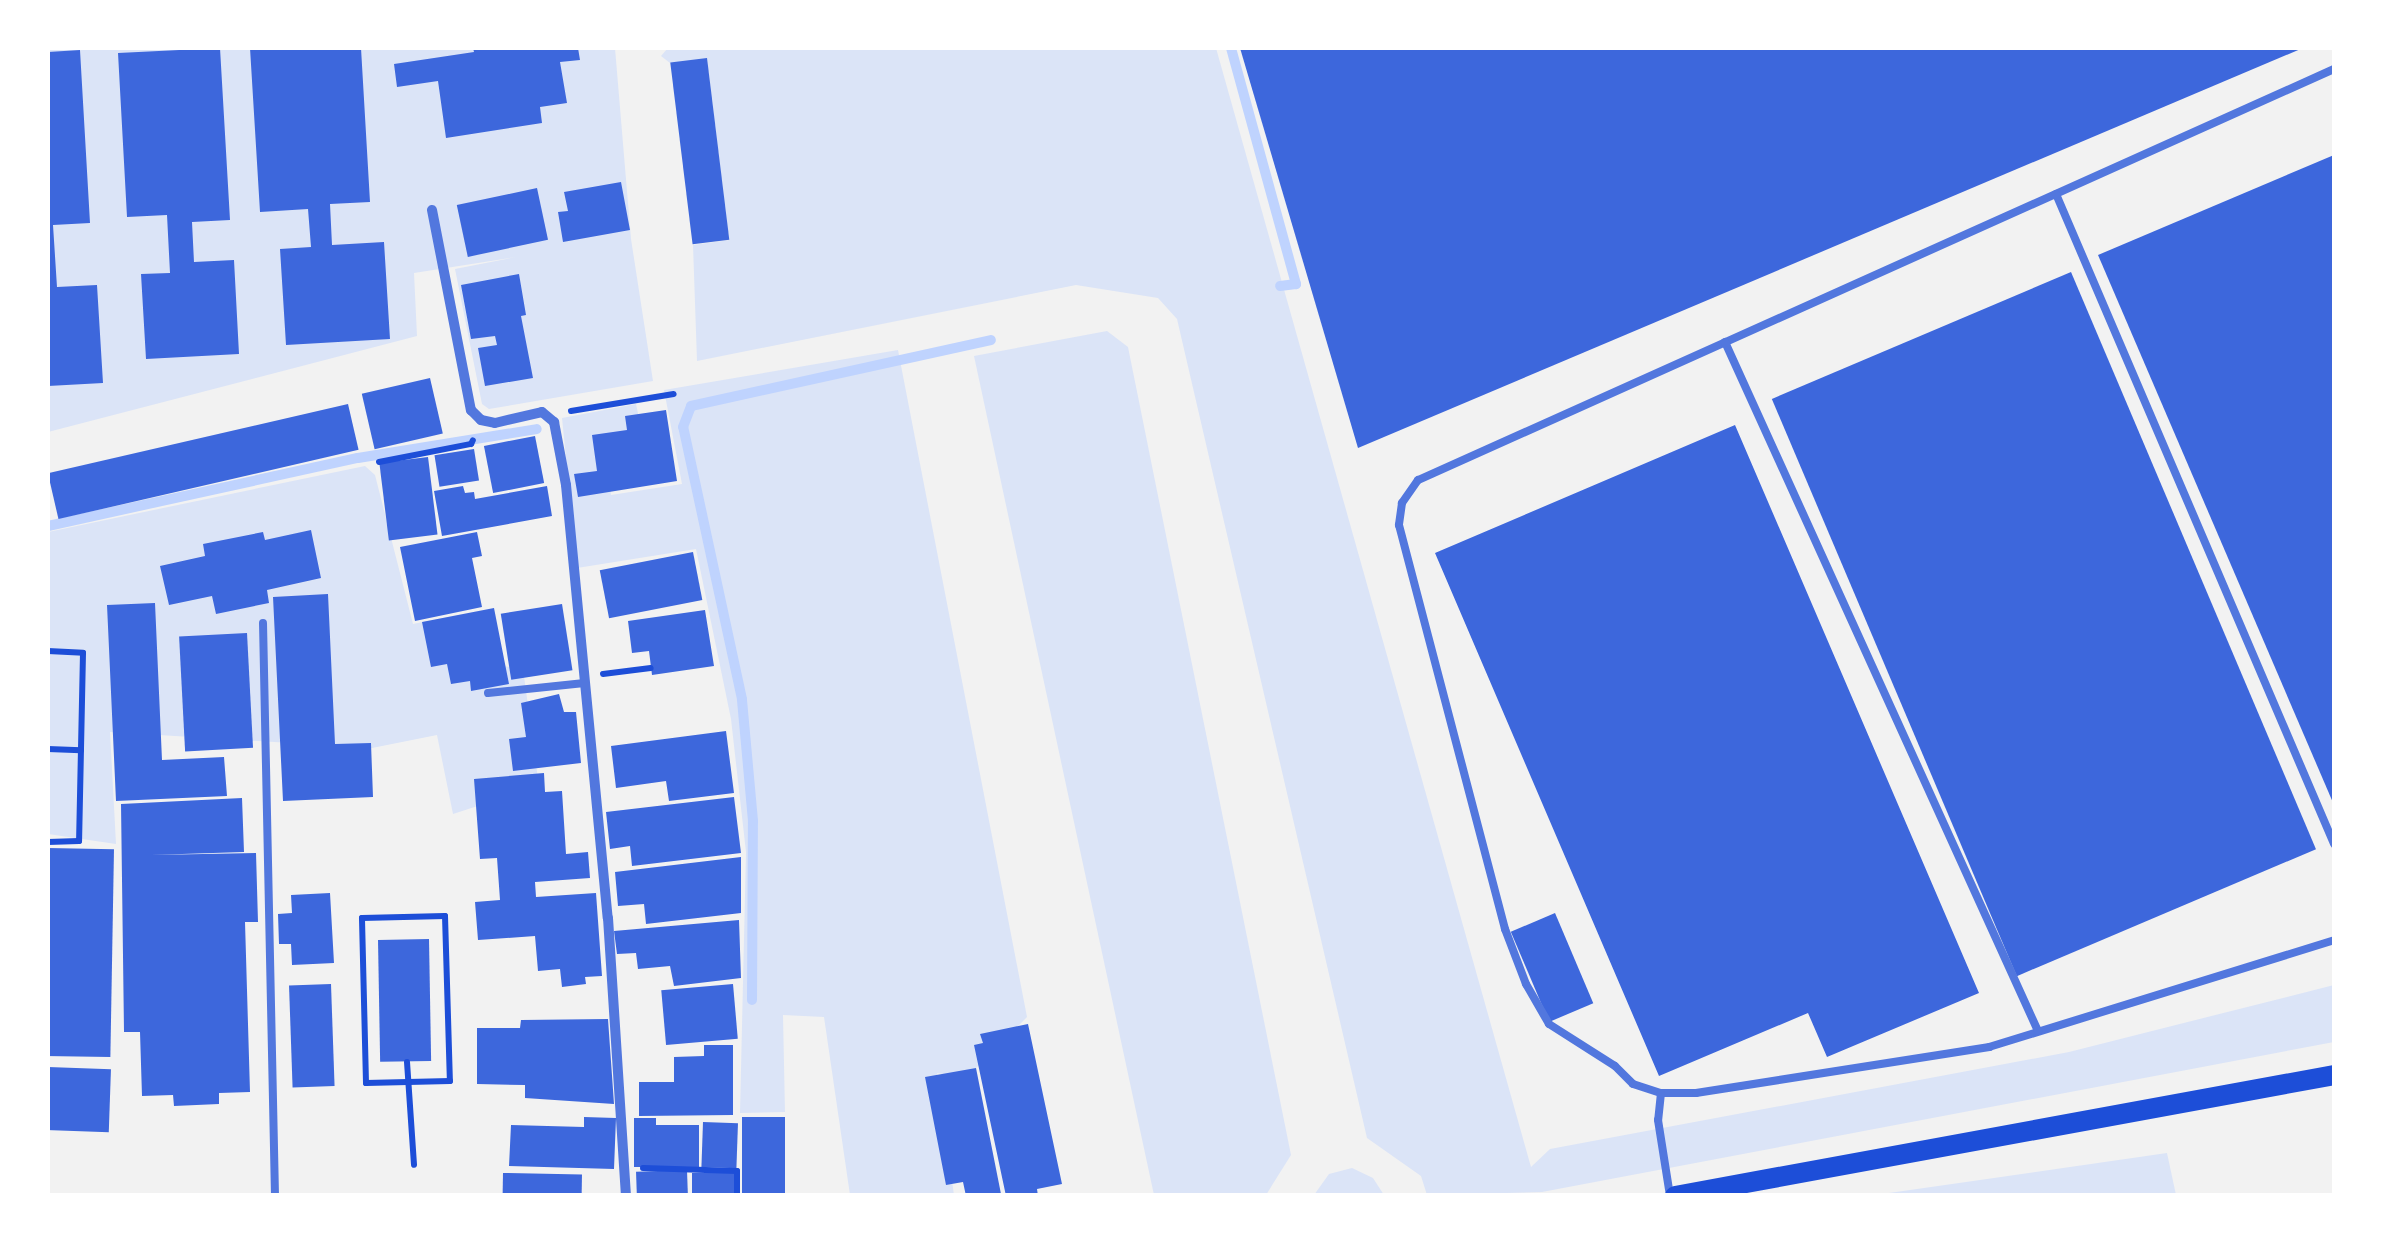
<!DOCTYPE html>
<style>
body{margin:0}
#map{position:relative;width:2382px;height:1243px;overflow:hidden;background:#f2f2f2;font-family:Commissioner,sans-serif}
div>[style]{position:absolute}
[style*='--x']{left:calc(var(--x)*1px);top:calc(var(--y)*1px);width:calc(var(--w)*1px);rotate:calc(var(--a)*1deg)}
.green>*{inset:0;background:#dbe4f7}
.stream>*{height:10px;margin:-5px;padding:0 5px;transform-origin:5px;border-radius:5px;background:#bfd3fe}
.building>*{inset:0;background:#3d67dc;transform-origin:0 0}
.path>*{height:6px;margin:-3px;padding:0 3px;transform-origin:3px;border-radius:3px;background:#1d4ed8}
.service>*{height:8px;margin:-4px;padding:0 4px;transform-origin:4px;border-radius:4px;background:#5277de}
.minor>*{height:10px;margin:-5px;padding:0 5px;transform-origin:5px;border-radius:5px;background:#5277de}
.secondary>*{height:20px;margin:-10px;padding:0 10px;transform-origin:10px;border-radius:10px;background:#1d4ed8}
span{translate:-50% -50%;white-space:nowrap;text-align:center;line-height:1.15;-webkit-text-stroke:10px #fff;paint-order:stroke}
.frame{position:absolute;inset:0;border:50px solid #fff;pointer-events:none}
</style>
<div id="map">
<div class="green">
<div style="clip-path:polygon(48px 48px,615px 48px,631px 239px,653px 381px,489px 409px,482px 404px,455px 269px,516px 257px,414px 273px,417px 336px,48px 432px)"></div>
<div style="clip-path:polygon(668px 48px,1216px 48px,1531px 1167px,1550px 1149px,2069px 1052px,2334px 985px,2334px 1042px,1542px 1192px,1427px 1195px,1421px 1176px,1367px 1138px,1177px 319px,1158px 298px,1076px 285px,697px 361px,693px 245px,729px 240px,707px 59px,670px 63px,661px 56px)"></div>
<div style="clip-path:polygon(1107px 331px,1128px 347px,1291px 1155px,1266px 1195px,1154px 1195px,974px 356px)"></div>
<div style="clip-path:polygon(898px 350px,1027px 1017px,966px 1078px,937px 1073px,954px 1195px,850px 1195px,824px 1017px,783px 1015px,785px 1112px,740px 1113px,746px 852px,731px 719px,696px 549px,577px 568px,562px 418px,636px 404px,642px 432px,604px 437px,611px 495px,682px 484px,664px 390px)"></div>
<div style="clip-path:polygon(365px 466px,375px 475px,413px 624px,428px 621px,442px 657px,523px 669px,539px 786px,453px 814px,437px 735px,372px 748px,110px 732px,116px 844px,48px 834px,48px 532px)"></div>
<div style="clip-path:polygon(2167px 1153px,2176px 1195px,1875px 1195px)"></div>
<div style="clip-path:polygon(1352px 1168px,1373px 1178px,1384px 1195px,1314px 1195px,1329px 1174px)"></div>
</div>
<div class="stream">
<div style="--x:1231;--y:48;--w:245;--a:74.6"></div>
<div style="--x:1296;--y:284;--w:16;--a:173"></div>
<div style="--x:48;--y:526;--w:317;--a:-12.4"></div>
<div style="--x:358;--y:458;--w:181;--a:-9.2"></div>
<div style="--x:752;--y:1000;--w:179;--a:-89.7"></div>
<div style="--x:753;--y:821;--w:122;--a:-95.2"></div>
<div style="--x:742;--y:699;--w:278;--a:-102.2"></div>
<div style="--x:683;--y:427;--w:22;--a:-69"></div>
<div style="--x:691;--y:406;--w:307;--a:-12.4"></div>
</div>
<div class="building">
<div style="clip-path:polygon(220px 48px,230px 220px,192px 222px,194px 262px,234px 260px,239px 354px,146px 359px,141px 274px,170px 273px,167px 215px,127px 217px,118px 53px)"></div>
<div style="clip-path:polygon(250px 48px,361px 48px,370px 202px,330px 204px,332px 245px,384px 242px,390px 339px,286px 345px,280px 249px,311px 247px,308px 209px,260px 212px)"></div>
<div style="clip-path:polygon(473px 48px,578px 48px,580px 60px,560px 62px,567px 103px,540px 107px,542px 123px,446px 138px,438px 81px,397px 87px,394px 64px,474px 52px)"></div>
<div style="clip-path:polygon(1240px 48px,2303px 48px,1358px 448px)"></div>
<div style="clip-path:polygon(80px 50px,90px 223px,53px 225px,57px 287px,97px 285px,103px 383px,48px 386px,48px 52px)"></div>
<div style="left:707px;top:58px;width:183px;height:37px;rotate:83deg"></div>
<div style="clip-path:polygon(2334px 155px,2334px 805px,2098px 255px)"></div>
<div style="clip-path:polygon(621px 182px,630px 230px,563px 242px,558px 212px,568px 211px,564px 192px)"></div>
<div style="left:537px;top:188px;width:53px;height:82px;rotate:78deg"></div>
<div style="left:2071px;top:272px;width:627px;height:325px;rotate:67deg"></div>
<div style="clip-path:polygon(519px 274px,526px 315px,521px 316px,533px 378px,485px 386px,478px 348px,497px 345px,495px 336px,471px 339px,461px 285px)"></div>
<div style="left:430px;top:378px;width:57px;height:70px;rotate:77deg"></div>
<div style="left:348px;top:404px;width:47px;height:308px;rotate:77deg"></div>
<div style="clip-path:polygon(666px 410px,677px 481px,578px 497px,574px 474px,597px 471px,592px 435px,627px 430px,625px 416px)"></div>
<div style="clip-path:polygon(1735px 425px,1979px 993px,1827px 1057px,1808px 1013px,1659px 1076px,1435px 553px)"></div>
<div style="left:535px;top:436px;width:48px;height:52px;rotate:79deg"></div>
<div style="left:474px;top:449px;width:32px;height:40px;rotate:81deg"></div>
<div style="left:428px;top:457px;width:78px;height:49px;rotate:83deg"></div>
<div style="clip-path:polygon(463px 486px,465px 493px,474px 492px,475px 499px,547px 486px,552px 516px,442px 536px,434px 491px)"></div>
<div style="clip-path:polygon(311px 530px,321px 578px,267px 590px,269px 603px,216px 614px,212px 596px,169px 605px,160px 566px,205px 556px,203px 544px,263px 532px,265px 540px)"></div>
<div style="clip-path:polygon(477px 532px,482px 556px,472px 558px,482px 607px,415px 621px,400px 547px)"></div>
<div style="left:693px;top:552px;width:49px;height:95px;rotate:79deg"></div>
<div style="clip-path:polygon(328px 594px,335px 744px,371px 743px,373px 797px,283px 801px,273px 597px)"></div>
<div style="clip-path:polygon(155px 603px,162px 760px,224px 757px,227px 796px,116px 801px,107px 605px)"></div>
<div style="left:562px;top:604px;width:67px;height:62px;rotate:81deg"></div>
<div style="clip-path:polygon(494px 608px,509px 684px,471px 691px,470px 681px,451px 684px,447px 664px,431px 667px,422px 622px)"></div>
<div style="clip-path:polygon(705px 610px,714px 666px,652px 675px,649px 651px,632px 653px,628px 621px)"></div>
<div style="left:247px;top:633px;width:115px;height:68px;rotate:87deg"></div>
<div style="clip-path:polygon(559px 694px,564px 712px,576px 712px,581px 763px,513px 771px,509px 739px,526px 737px,521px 703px)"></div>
<div style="clip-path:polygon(726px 731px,734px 793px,669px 801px,666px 781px,616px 788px,611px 746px)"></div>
<div style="clip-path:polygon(544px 773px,545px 792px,562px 791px,566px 854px,588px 852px,590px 878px,535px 882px,536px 897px,596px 893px,602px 976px,585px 977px,586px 984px,562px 987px,560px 969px,538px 971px,535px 936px,478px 940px,475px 902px,500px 900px,497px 858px,480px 859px,474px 779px)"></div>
<div style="clip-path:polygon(734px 797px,741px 853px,632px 866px,630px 846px,610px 849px,606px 812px)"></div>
<div style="clip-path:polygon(242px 798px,244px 852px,151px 855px,256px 853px,258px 922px,245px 922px,250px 1092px,219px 1093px,219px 1104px,174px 1106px,173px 1095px,142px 1096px,140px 1032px,124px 1032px,121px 804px)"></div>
<div style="left:48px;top:848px;width:66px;height:208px;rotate:1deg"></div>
<div style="clip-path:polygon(741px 857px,741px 913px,646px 924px,644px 904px,618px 906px,615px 872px)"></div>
<div style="clip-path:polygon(330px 893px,334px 963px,292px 965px,291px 944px,279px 944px,278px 914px,292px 913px,291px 895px)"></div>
<div style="left:1555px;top:913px;width:98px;height:48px;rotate:67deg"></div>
<div style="clip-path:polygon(739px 920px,741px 978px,674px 986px,670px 966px,638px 969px,636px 953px,617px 954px,614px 931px)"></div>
<div style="left:429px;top:939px;width:122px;height:51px;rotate:89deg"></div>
<div style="left:331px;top:984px;width:102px;height:42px;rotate:88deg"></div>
<div style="left:733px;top:984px;width:55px;height:72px;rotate:85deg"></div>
<div style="clip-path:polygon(608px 1019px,614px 1104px,525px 1098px,525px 1085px,477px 1084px,477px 1028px,520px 1028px,521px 1020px)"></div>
<div style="clip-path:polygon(1028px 1024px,1062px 1184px,1037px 1189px,1038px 1196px,1006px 1196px,974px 1045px,983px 1043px,980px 1034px)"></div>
<div style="clip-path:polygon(704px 1045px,733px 1045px,733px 1115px,639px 1116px,639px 1082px,674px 1082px,674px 1057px,704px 1056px)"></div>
<div style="left:48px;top:1067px;width:63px;height:63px;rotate:2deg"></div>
<div style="clip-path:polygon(976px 1068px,1001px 1194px,994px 1196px,966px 1196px,963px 1182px,946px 1185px,925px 1077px)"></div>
<div style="clip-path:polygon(584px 1117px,616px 1118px,614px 1169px,509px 1166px,511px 1125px,584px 1127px)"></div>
<div style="left:742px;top:1117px;width:43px;height:77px"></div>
<div style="clip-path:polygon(634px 1118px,656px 1118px,656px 1125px,699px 1125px,699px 1167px,634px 1167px)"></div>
<div style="left:703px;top:1122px;width:35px;height:45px;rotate:2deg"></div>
<div style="left:687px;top:1170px;width:26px;height:51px;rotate:88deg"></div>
<div style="left:503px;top:1173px;width:79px;height:23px;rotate:1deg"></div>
<div style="left:692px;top:1173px;width:43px;height:23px"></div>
</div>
<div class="path">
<div style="--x:571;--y:411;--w:104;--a:-9.4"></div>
<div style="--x:379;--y:462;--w:94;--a:-11.1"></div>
<div style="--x:471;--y:444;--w:4;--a:-63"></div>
<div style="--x:48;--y:651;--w:35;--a:3"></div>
<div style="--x:83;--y:653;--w:188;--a:91.2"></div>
<div style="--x:79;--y:841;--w:31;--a:178"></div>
<div style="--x:603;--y:674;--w:48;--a:-7.1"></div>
<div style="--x:48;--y:749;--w:33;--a:2"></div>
<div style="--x:445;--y:916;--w:165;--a:88.3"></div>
<div style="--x:450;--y:1081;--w:84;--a:178.6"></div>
<div style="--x:366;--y:1083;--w:165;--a:-91.4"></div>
<div style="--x:362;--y:918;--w:83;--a:-1.4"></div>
<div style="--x:407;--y:1062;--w:103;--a:86.1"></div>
<div style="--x:643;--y:1168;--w:94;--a:1.8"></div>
<div style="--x:737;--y:1171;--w:25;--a:90"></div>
</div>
<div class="service">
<div style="--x:2334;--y:69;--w:1004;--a:155.83"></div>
<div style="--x:1418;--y:480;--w:28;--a:125"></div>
<div style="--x:1402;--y:503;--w:22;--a:98"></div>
<div style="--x:1399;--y:525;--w:418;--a:75.3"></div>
<div style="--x:1505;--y:929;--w:59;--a:69.1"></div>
<div style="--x:1526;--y:984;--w:46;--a:60.1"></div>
<div style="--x:1549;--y:1024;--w:78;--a:32.5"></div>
<div style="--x:1615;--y:1066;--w:25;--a:45"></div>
<div style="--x:1633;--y:1084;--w:29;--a:18"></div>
<div style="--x:1661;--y:1093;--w:35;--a:0"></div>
<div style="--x:1696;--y:1093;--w:297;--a:-8.9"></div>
<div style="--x:1989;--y:1047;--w:361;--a:-17.2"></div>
<div style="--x:2056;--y:194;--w:707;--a:66.84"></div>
<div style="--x:1725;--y:342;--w:757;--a:65.57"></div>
<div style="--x:263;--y:623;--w:573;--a:88.8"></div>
<div style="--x:488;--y:693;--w:97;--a:-5.9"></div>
<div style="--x:1661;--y:1093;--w:27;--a:96"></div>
<div style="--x:1658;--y:1120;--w:77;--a:81"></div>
</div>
<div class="minor">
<div style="--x:432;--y:210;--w:204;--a:79"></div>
<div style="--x:471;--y:410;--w:14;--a:45"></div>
<div style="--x:481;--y:420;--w:14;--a:12"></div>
<div style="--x:495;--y:423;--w:48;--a:-13.2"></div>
<div style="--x:542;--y:412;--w:16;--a:40"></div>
<div style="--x:554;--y:422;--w:64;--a:79.2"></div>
<div style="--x:566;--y:485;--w:435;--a:84.5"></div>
<div style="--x:608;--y:918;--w:279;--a:86.3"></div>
</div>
<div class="secondary">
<div style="--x:1675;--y:1196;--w:670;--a:-10.4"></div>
</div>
<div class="frame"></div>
</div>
